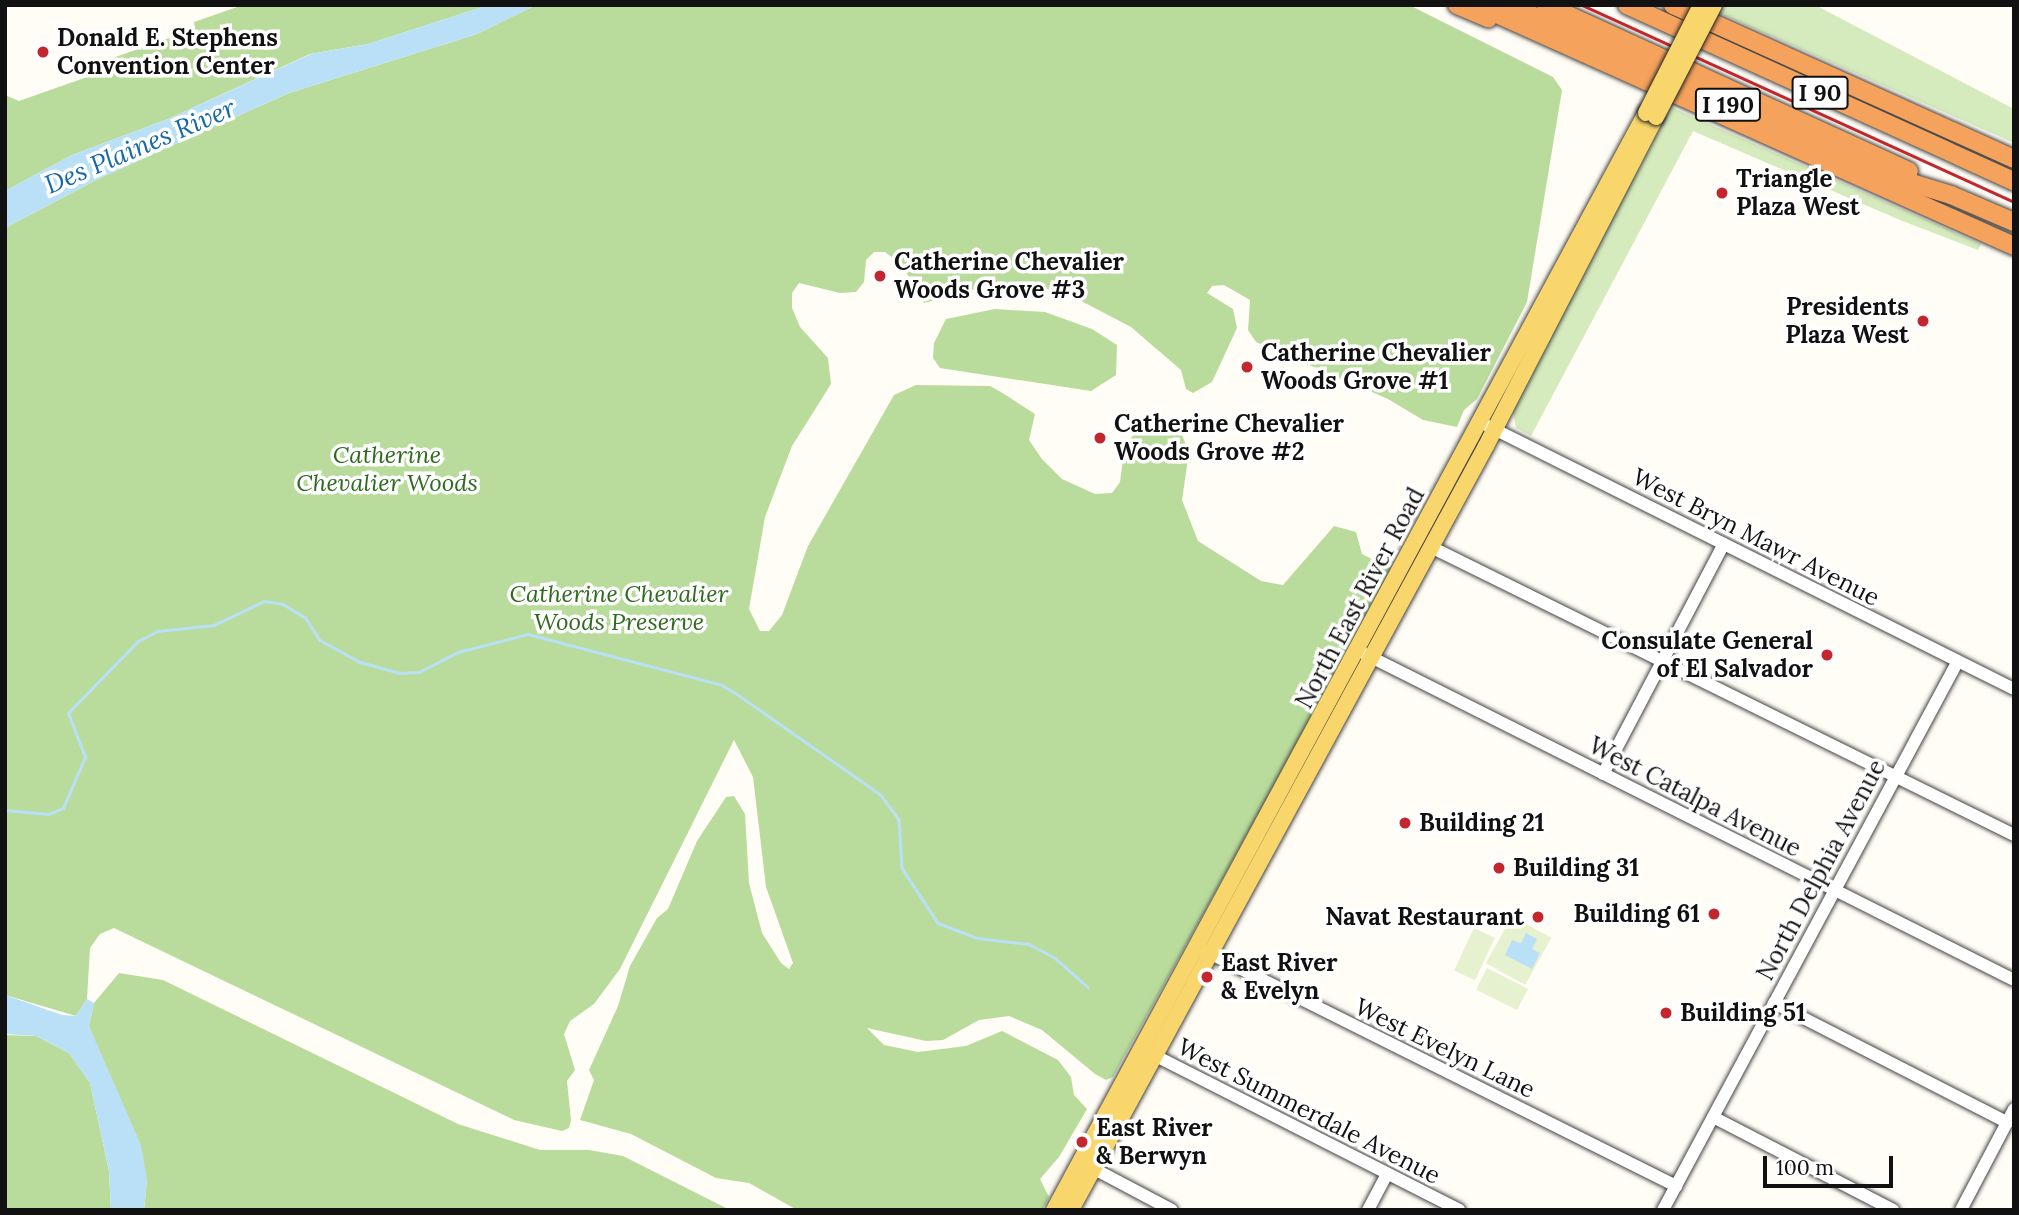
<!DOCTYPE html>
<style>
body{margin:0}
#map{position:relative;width:2019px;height:1215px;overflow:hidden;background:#fffdf5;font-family:Lora,serif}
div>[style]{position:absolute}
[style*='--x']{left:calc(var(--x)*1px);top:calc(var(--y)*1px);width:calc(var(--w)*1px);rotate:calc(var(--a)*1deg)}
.green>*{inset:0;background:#d5ebbd}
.forest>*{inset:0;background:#b9dc9c}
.pitch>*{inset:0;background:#e6f2cf;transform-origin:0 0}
.water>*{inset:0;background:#b9e0f7}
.stream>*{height:2.5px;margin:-1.25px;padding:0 1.25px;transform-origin:1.25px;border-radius:1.25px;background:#b9e0f7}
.roads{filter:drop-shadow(0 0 2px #444) drop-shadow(0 0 2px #444)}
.minor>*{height:12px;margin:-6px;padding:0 6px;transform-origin:6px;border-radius:6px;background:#fff}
.major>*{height:16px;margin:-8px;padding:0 8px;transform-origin:8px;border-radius:8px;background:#f9d66b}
.highway>*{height:18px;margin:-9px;padding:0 9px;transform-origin:9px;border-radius:9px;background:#f5a25d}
.rail>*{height:2.5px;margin:-1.25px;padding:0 1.25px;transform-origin:1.25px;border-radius:1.25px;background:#c4262e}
.bridges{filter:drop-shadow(0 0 2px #222) drop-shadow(0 0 2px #222)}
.major-bridge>*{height:16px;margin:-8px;padding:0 8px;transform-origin:8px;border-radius:8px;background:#f9d66b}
.dots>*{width:19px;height:19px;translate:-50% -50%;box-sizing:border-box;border:4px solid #fff;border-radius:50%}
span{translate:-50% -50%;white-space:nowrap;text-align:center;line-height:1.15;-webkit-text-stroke:7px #fff;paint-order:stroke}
.shield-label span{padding:2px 5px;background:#fff;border:2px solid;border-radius:5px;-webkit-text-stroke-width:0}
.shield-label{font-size:23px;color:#111;font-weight:700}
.poi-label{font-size:24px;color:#111;font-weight:700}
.left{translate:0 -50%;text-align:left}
.right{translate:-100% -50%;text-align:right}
.park-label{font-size:24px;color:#2f6b1f;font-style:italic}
.street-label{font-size:24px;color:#111}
.water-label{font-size:26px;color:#1768a6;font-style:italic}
.frame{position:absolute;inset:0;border:7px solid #111;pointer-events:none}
.scale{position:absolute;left:1763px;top:1156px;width:130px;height:32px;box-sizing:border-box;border:4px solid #111;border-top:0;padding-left:9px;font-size:21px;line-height:24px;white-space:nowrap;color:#111;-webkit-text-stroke:5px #fff;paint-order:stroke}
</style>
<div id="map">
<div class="green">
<div style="clip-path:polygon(1723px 5px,1815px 5px,2014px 109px,2014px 143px,1719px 13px)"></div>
<div style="clip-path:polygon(1671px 107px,1981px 244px,1978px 250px,1900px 220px,1693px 131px,1531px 436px,1516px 428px,1512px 407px)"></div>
</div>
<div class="forest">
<div style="clip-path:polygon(243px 5px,489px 5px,368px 44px,310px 54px,168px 119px,72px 155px,5px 191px,5px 95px,19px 101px,87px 77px,87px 67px,195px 29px,194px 22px)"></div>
<div style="clip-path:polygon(536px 5px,1409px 5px,1553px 77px,1562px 90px,1527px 302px,1477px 399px,1464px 410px,1457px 427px,1423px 420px,1388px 399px,1256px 342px,1248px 330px,1250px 300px,1224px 285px,1212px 286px,1207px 293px,1233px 309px,1237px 328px,1212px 382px,1193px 393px,1186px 389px,1181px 370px,1131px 327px,1064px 292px,1025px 285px,988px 286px,924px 303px,902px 265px,885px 252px,874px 252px,866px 260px,864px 282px,856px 292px,840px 293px,799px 283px,792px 293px,792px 308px,800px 327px,828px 358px,831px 384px,792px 446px,765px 517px,749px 609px,760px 631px,769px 631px,782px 615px,808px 546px,894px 395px,916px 385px,990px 386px,1001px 392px,1035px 414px,1029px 440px,1042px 459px,1062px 479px,1095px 494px,1112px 493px,1120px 482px,1125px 445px,1137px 431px,1170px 426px,1182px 435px,1189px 452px,1182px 500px,1198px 541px,1261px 581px,1283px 585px,1334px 526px,1356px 532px,1362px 554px,1393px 570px,1113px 1077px,1106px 1080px,1095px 1074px,1042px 1030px,1009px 1016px,979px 1020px,943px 1040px,926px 1041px,867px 1028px,884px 1045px,918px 1052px,966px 1046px,1002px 1031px,1058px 1060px,1071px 1077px,1074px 1095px,1087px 1109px,1059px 1157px,1040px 1179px,1049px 1197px,1042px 1210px,797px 1210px,749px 1183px,716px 1178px,631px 1134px,580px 1120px,594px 1080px,589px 1070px,618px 1006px,630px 966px,657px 918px,668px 909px,697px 841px,726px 797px,734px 796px,745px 814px,749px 883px,762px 933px,781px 963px,789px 969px,793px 963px,766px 887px,753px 777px,734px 740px,620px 969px,594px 1004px,570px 1021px,564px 1034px,575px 1070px,567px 1081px,571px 1120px,569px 1128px,562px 1131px,514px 1120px,114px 928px,100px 934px,90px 948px,87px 999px,76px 1016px,5px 995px,5px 228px,98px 179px,289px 93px,477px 34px)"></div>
<div style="clip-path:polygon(995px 309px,1045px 312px,1092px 329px,1117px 345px,1116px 375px,1091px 391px,940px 368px,933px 358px,934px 343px,946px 319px)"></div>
<div style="clip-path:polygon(119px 973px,163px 980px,458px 1124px,540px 1150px,589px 1150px,623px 1156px,730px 1210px,144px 1210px,147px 1180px,89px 1026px,94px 1003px)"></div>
<div style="clip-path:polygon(5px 1035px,36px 1036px,69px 1053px,90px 1083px,109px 1171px,111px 1210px,5px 1210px)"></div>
</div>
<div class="pitch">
<div style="left:1512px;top:916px;width:45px;height:54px;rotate:29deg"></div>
<div style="left:1474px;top:928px;width:23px;height:47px;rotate:25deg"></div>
<div style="left:1487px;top:968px;width:46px;height:24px;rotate:27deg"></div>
</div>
<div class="water">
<div style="clip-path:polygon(489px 5px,536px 5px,477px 34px,289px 93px,98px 179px,5px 228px,5px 191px,72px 155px,168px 119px,311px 54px,368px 44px)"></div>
<div style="clip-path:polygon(1526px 933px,1537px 939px,1532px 949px,1540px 953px,1532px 969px,1505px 955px,1512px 940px,1521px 943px)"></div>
<div style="clip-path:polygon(5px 995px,62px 1015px,76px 1016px,87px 999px,94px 1003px,89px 1026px,141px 1145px,147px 1180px,144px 1210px,111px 1210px,109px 1171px,90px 1083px,69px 1053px,36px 1036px,5px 1034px)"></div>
</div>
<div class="stream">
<div style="--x:5;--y:810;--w:44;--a:5.2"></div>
<div style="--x:49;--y:814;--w:15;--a:-23"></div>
<div style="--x:63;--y:808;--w:56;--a:-66.7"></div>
<div style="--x:85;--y:757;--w:47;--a:-111.1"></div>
<div style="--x:68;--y:713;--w:100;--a:-45.8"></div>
<div style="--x:138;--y:641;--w:22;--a:-27"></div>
<div style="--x:158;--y:631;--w:56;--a:-6.1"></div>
<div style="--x:214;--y:625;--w:55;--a:-25.6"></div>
<div style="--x:264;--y:601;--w:19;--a:9"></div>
<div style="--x:283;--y:604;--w:26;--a:31"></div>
<div style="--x:305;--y:617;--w:27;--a:57"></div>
<div style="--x:320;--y:640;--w:46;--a:28.8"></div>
<div style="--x:360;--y:662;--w:41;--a:15.4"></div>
<div style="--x:400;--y:673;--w:19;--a:-3"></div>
<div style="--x:419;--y:672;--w:44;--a:-27.1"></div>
<div style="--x:458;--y:652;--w:72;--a:-14.4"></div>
<div style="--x:528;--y:634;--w:201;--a:14.7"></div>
<div style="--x:722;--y:685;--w:17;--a:31"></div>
<div style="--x:737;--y:694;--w:174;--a:35"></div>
<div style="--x:880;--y:794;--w:31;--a:53"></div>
<div style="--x:899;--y:819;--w:49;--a:86.5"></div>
<div style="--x:902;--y:868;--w:66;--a:56.8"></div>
<div style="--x:938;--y:923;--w:42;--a:21"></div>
<div style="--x:977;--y:938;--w:52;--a:6.6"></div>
<div style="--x:1029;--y:944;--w:30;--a:28"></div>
<div style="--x:1055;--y:958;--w:44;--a:41.3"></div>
</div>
<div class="roads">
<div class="minor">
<div style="--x:1488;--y:426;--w:588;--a:26.57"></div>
<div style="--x:1431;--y:547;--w:650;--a:26.29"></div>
<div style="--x:1365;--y:654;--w:726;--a:26.67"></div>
<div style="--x:1603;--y:774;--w:260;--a:-62.3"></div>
<div style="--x:1203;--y:950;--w:529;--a:26.52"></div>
<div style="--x:1774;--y:1003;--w:262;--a:27.1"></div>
<div style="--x:1148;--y:1052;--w:349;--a:26.9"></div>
<div style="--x:1713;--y:1117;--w:203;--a:27.3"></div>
<div style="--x:1085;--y:1164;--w:98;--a:27.9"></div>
<div style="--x:1368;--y:1210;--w:41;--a:-62.2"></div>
<div style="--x:1663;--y:1210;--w:623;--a:-61.75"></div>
<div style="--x:1961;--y:1210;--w:114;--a:-62.3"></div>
</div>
<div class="major">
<div style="--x:1054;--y:1210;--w:1247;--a:-61.65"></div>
<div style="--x:1071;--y:1210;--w:869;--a:-61.49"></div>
<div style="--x:1486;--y:446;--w:370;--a:-62.7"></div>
</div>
<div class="highway">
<div style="--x:1457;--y:5;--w:34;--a:23"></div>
<div style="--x:1477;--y:5;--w:589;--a:24.17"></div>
<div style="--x:1509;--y:5;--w:427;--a:24"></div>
<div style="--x:1899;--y:179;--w:54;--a:17.1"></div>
<div style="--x:1951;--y:195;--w:69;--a:23.2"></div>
<div style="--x:1546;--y:5;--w:399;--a:24.6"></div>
<div style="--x:1627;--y:5;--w:425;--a:24.5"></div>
<div style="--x:1673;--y:5;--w:374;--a:24.3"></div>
</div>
</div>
<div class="rail">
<div style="--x:1582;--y:5;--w:475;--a:24.5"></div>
</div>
<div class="bridges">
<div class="major-bridge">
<div style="--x:1646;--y:113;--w:121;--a:-63"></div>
<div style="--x:1656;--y:117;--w:126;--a:-62.6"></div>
</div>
</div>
<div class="dots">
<div style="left:43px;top:52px;background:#c4262e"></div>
<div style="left:1722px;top:193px;background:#c4262e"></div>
<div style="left:880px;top:276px;background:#c4262e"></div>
<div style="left:1923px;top:321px;background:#c4262e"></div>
<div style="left:1247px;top:367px;background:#c4262e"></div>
<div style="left:1100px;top:438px;background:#c4262e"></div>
<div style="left:1827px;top:655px;background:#c4262e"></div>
<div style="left:1405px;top:823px;background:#c4262e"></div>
<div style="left:1499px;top:868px;background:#c4262e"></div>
<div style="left:1714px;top:914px;background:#c4262e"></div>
<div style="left:1538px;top:917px;background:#c4262e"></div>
<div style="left:1207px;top:977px;background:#c4262e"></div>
<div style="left:1666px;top:1013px;background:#c4262e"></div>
<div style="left:1082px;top:1142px;background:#c4262e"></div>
</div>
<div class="shield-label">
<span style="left:1820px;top:93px">I 90</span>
<span style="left:1728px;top:105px">I 190</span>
</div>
<div class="poi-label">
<span class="left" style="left:57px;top:52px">Donald E. Stephens<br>Convention Center</span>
<span class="left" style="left:1736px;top:193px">Triangle<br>Plaza West</span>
<span class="left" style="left:894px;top:276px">Catherine Chevalier<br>Woods Grove #3</span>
<span class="right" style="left:1909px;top:321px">Presidents<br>Plaza West</span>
<span class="left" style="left:1261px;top:367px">Catherine Chevalier<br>Woods Grove #1</span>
<span class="left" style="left:1114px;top:438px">Catherine Chevalier<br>Woods Grove #2</span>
<span class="right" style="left:1813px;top:655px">Consulate General<br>of El Salvador</span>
<span class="left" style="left:1419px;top:823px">Building 21</span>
<span class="left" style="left:1513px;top:868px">Building 31</span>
<span class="right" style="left:1700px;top:914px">Building 61</span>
<span class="right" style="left:1524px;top:917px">Navat Restaurant</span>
<span class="left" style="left:1221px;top:977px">East River<br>&amp; Evelyn</span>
<span class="left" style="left:1680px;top:1013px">Building 51</span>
<span class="left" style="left:1096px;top:1142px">East River<br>&amp; Berwyn</span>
</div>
<div class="park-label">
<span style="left:387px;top:469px">Catherine<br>Chevalier Woods</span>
<span style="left:619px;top:608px">Catherine Chevalier<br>Woods Preserve</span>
</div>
<div class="street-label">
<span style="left:1756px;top:537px;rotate:27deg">West Bryn Mawr Avenue</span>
<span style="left:1360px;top:598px;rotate:-62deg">North East River Road</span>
<span style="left:1695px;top:797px;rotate:27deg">West Catalpa Avenue</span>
<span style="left:1821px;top:870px;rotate:-62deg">North Delphia Avenue</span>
<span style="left:1445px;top:1048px;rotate:26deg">West Evelyn Lane</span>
<span style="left:1309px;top:1111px;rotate:27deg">West Summerdale Avenue</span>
</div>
<div class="water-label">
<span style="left:140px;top:146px;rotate:-23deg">Des Plaines River</span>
</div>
<div class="frame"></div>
<div class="scale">100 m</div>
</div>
